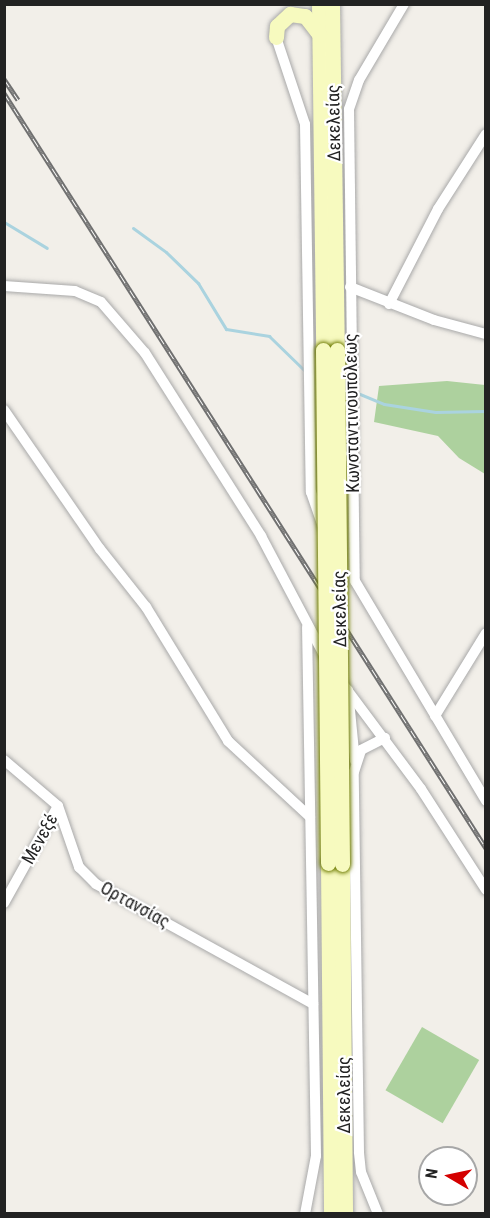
<!DOCTYPE html>
<meta charset="utf-8">
<style>
body{margin:0}
#map{position:relative;width:490px;height:1218px;overflow:hidden;background:#f2efe9;font-family:"Roboto Condensed",sans-serif}
div>[style]{position:absolute}
[style*='--x']{left:calc(var(--x)*1px);top:calc(var(--y)*1px);width:calc(var(--w)*1px);rotate:calc(var(--a)*1deg)}
.forest>*{inset:0;background:#add19e;transform-origin:0 0}
.stream>*{height:3px;margin:-1.5px;padding:0 1.5px;transform-origin:1.5px;border-radius:1.5px;background:#aad3df}
.roads{filter:drop-shadow(0 0 2px #a9a9a9) drop-shadow(0 0 2px #a9a9a9)}
.minor>*{height:10px;margin:-5px;padding:0 5px;transform-origin:5px;border-radius:5px;background:#fff}
.secondary>*{height:15px;margin:-7.5px;padding:0 7.5px;transform-origin:7.5px;border-radius:7.5px;background:#f7fabf}
.rail>*{height:5px;margin-top:-2.5px;transform-origin:0;background:repeating-linear-gradient(90deg,#fff 0 9px,#707070 0 18px);box-sizing:border-box;border-block:2px solid #707070}
.bridges{filter:drop-shadow(0 0 2px #707d05) drop-shadow(0 0 2px #707d05)}
.secondary-bridge>*{height:15px;margin:-7.5px;padding:0 7.5px;transform-origin:7.5px;border-radius:7.5px;background:#f7fabf}
span{translate:-50% -50%;white-space:nowrap;text-align:center;line-height:1.15;-webkit-text-stroke:4.5px #fff;paint-order:stroke}
.street-label{font-size:18px;color:#222}
.frame{position:absolute;inset:0;border:6px solid #222;pointer-events:none}
.north{position:absolute;left:418px;top:1146px;width:60px;height:60px;box-sizing:border-box;background:#fff;border:2px solid #a7a7a7;border-radius:50%;rotate:279deg;font-size:16px;font-weight:700;line-height:24px;text-align:center;color:#222}
.north::after{content:'';display:block;margin:auto;width:21px;height:27px;background:#d40000;clip-path:polygon(50% 0,100% 100%,50% 72%,0 100%)}
</style>
<div id="map">
<div class="forest">
<div style="clip-path:polygon(447px 381px,485px 385px,485px 474px,459px 458px,438px 436px,374px 422px,379px 386px)"></div>
<div style="left:422px;top:1027px;width:66px;height:73px;rotate:30deg"></div>
</div>
<div class="stream">
<div style="--x:4;--y:222;--w:50;--a:31.2"></div>
<div style="--x:133;--y:228;--w:41;--a:36"></div>
<div style="--x:166;--y:252;--w:45;--a:44.1"></div>
<div style="--x:198;--y:283;--w:54;--a:58.7"></div>
<div style="--x:226;--y:329;--w:44;--a:9.2"></div>
<div style="--x:269;--y:336;--w:52;--a:44.2"></div>
<div style="--x:343;--y:387;--w:44;--a:22.5"></div>
<div style="--x:384;--y:404;--w:52;--a:8.9"></div>
<div style="--x:435;--y:412;--w:51;--a:-1.1"></div>
</div>
<div class="roads">
<div class="minor">
<div style="--x:404;--y:4;--w:88;--a:120.6"></div>
<div style="--x:359;--y:80;--w:31;--a:109"></div>
<div style="--x:349;--y:109;--w:472;--a:89.3"></div>
<div style="--x:355;--y:581;--w:256;--a:59.2"></div>
<div style="--x:276;--y:37;--w:92;--a:71.6"></div>
<div style="--x:305;--y:124;--w:368;--a:89.1"></div>
<div style="--x:311;--y:492;--w:37;--a:71"></div>
<div style="--x:4;--y:286;--w:71;--a:4"></div>
<div style="--x:75;--y:291;--w:28;--a:23"></div>
<div style="--x:101;--y:302;--w:67;--a:49.2"></div>
<div style="--x:145;--y:353;--w:217;--a:57.6"></div>
<div style="--x:261;--y:536;--w:135;--a:62.1"></div>
<div style="--x:350;--y:287;--w:90;--a:21.4"></div>
<div style="--x:434;--y:320;--w:54;--a:15.1"></div>
<div style="--x:389;--y:304;--w:107;--a:-62.7"></div>
<div style="--x:438;--y:209;--w:89;--a:-57.4"></div>
<div style="--x:4;--y:410;--w:169;--a:55.4"></div>
<div style="--x:100;--y:549;--w:74;--a:51.6"></div>
<div style="--x:146;--y:607;--w:157;--a:58.5"></div>
<div style="--x:228;--y:741;--w:112;--a:42.8"></div>
<div style="--x:339;--y:679;--w:137;--a:53.3"></div>
<div style="--x:421;--y:789;--w:120;--a:57.2"></div>
<div style="--x:348;--y:690;--w:71;--a:84.4"></div>
<div style="--x:435;--y:716;--w:97;--a:-58.4"></div>
<div style="--x:4;--y:760;--w:71;--a:40.4"></div>
<div style="--x:58;--y:806;--w:65;--a:71"></div>
<div style="--x:79;--y:867;--w:24;--a:45"></div>
<div style="--x:96;--y:884;--w:248;--a:28.9"></div>
<div style="--x:4;--y:903;--w:111;--a:-60.9"></div>
<div style="--x:305;--y:1214;--w:59;--a:-79.3"></div>
<div style="--x:316;--y:1156;--w:529;--a:-90.97"></div>
<div style="--x:378;--y:1214;--w:45;--a:-112"></div>
<div style="--x:361;--y:1172;--w:20;--a:-96"></div>
<div style="--x:359;--y:1152;--w:380;--a:-90.8"></div>
<div style="--x:354;--y:772;--w:23;--a:-72"></div>
<div style="--x:361;--y:750;--w:27;--a:-27"></div>
</div>
<div class="secondary">
<div style="--x:319;--y:4;--w:346;--a:89.3"></div>
<div style="--x:332;--y:4;--w:346;--a:89.2"></div>
<div style="--x:276;--y:37;--w:11;--a:-85"></div>
<div style="--x:277;--y:26;--w:18;--a:-43"></div>
<div style="--x:290;--y:14;--w:15;--a:8"></div>
<div style="--x:305;--y:16;--w:23;--a:52"></div>
<div style="--x:328;--y:863;--w:351;--a:89.5"></div>
<div style="--x:342;--y:864;--w:350;--a:89.5"></div>
</div>
</div>
<div class="rail">
<div style="--x:4;--y:79;--w:25;--a:56"></div>
<div style="--x:4;--y:93;--w:896;--a:57.45"></div>
</div>
<div class="bridges">
<div class="secondary-bridge">
<div style="--x:323;--y:350;--w:513;--a:89.44"></div>
<div style="--x:337;--y:350;--w:514;--a:89.44"></div>
</div>
</div>
<div class="street-label">
<span style="left:334px;top:123px;rotate:-91deg">Δεκελείας</span>
<span style="left:352px;top:413px;rotate:-91deg">Κωνσταντινουπόλεως</span>
<span style="left:340px;top:609px;rotate:-91deg">Δεκελείας</span>
<span style="left:40px;top:839px;rotate:-61deg">Μενεξέ</span>
<span style="left:135px;top:905px;rotate:29deg">Ορτανσίας</span>
<span style="left:344px;top:1095px;rotate:-90deg">Δεκελείας</span>
</div>
<div class="frame"></div>
<div class="north">N</div>
</div>
